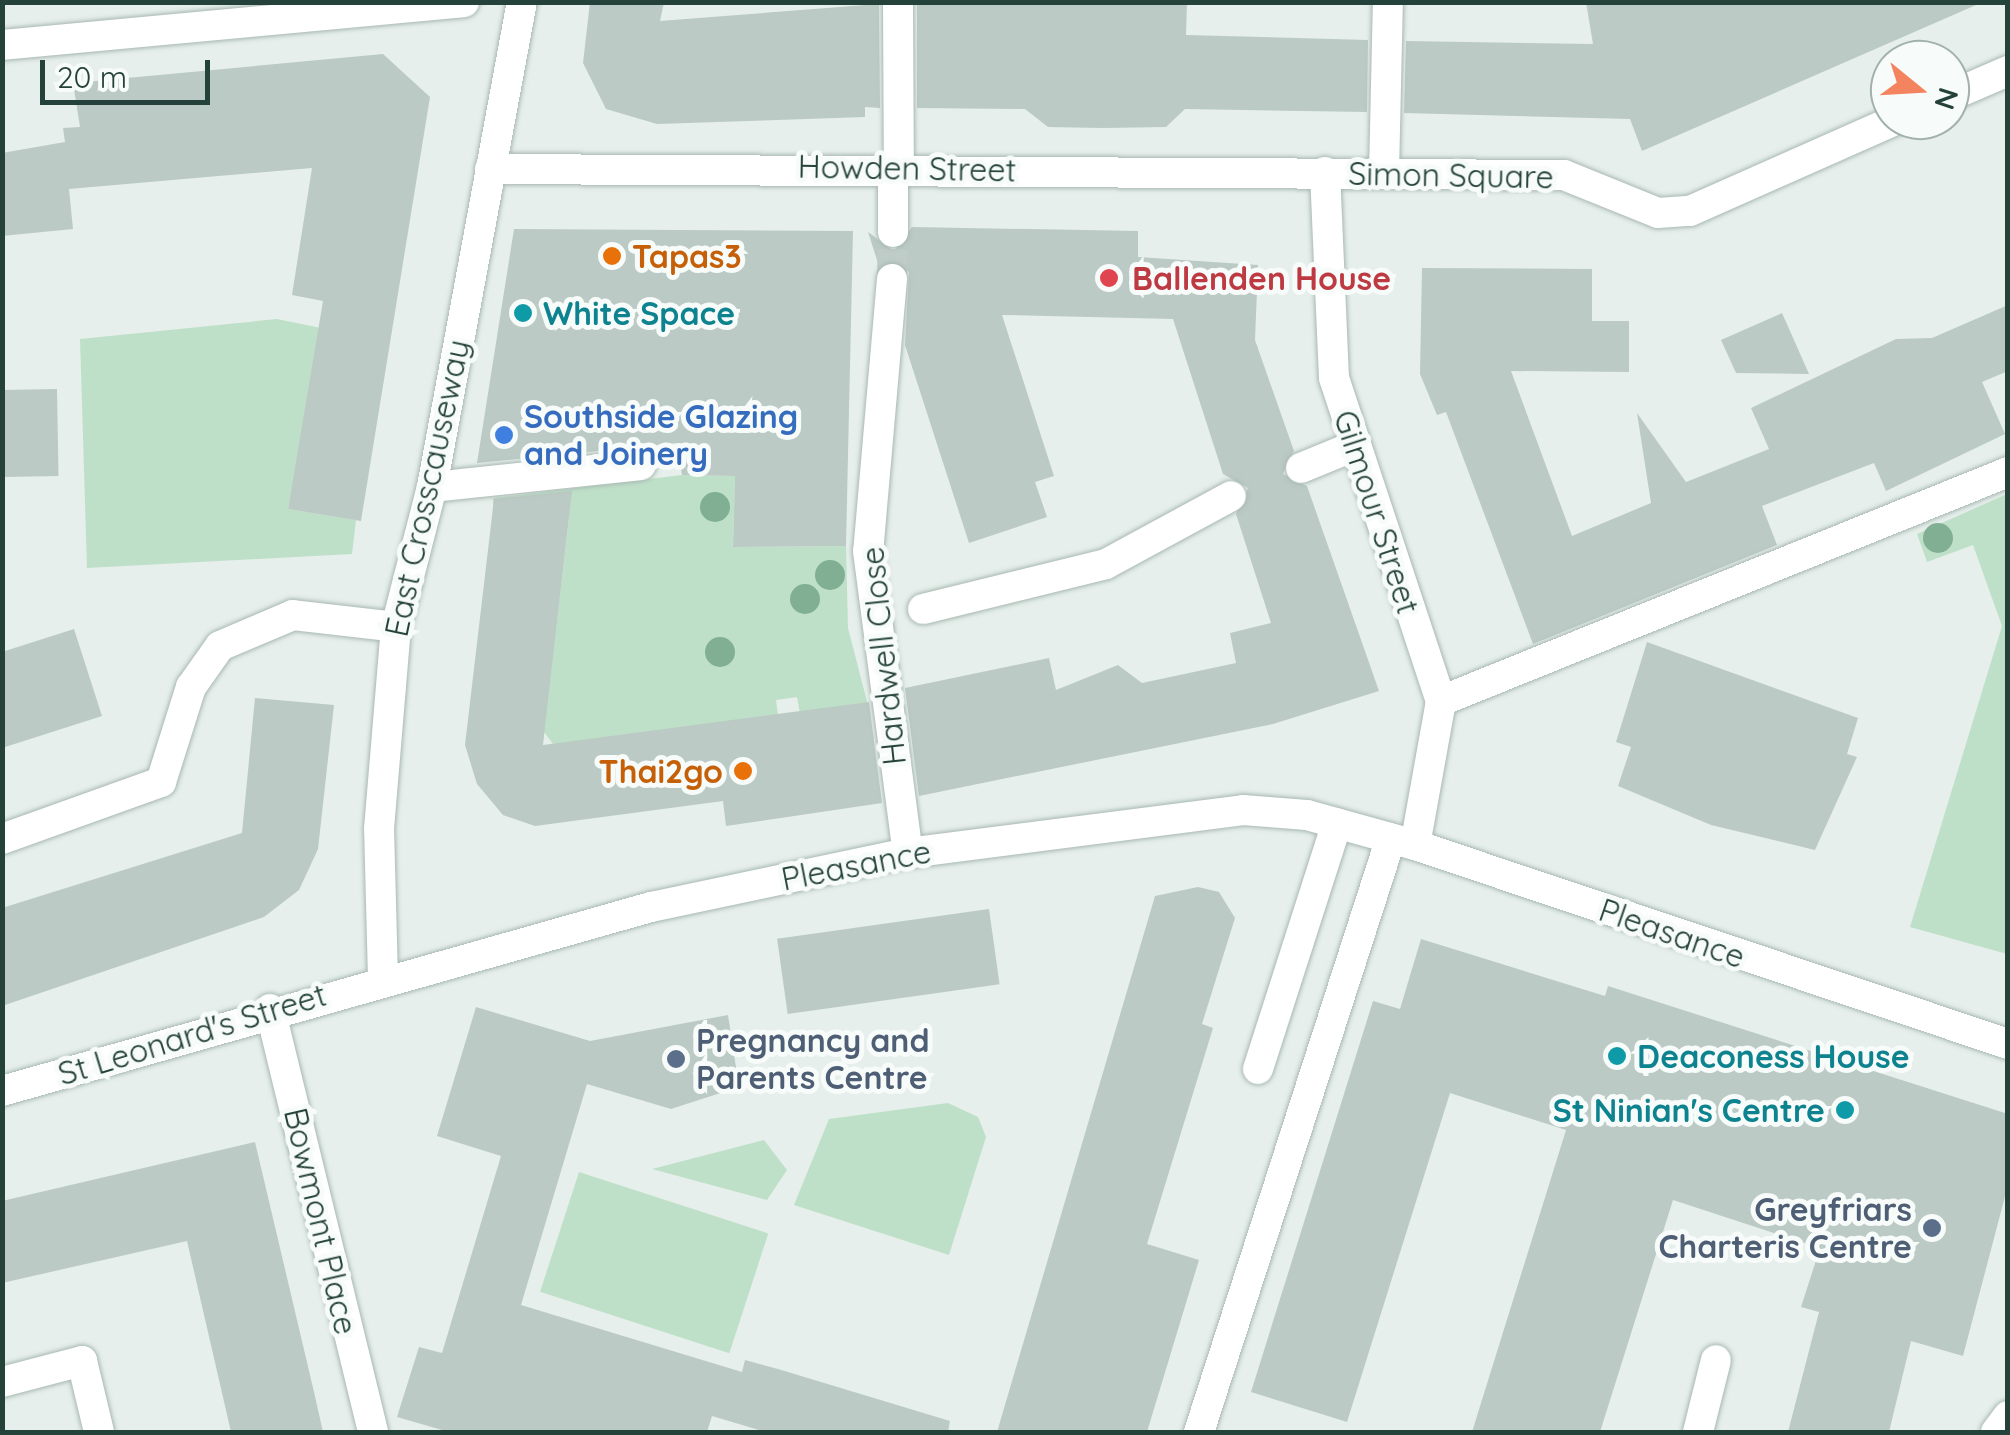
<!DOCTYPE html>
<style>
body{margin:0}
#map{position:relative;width:2010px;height:1435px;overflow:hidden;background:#e6efeb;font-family:Quicksand,sans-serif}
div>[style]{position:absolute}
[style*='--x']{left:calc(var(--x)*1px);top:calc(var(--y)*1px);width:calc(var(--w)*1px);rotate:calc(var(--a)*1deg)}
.green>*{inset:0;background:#bfe0c8;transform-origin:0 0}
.building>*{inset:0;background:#bbcac4;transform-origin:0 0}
.street-tunnel>*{height:30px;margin-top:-15px;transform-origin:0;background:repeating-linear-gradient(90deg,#bfccc8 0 30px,transparent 0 45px)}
.roads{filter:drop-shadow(0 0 2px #a8b8b2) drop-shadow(0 0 2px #a8b8b2)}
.lane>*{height:30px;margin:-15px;padding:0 15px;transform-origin:15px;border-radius:15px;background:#fff}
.street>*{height:30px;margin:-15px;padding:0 15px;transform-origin:15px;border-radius:15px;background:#fff}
.secondary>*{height:30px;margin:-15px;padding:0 15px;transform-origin:15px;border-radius:15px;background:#fff}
.trees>*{width:30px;height:30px;margin:-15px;border-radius:50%;background:#80af93}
.dots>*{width:28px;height:28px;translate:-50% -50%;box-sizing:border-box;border:5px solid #f7fbf9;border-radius:50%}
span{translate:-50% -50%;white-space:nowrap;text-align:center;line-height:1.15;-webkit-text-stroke:10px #f7fbf9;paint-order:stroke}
.street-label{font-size:32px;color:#24423a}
.food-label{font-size:32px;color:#c56008;font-weight:700}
.left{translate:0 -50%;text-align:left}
.right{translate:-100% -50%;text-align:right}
.health-label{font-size:32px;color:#be3a42;font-weight:700}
.culture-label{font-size:32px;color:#0d838f;font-weight:700}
.shop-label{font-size:32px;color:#366cbe;font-weight:700}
.service-label{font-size:32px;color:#4e5e75;font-weight:700}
.frame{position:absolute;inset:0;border:5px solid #24423a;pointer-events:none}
.north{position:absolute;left:1870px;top:40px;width:100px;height:100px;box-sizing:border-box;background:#f7fbf9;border:2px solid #a3b1ad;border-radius:50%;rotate:108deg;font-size:28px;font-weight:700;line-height:40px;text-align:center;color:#24423a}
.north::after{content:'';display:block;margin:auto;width:35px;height:45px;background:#f4845f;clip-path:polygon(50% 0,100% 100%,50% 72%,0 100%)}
.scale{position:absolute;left:40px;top:60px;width:170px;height:45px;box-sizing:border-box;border:5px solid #24423a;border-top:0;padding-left:12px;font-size:30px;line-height:35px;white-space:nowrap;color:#24423a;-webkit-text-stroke:8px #f7fbf9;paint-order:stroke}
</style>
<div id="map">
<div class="green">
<div style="clip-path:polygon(277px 319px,321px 328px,288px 509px,356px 520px,352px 554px,87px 568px,80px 339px)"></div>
<div style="clip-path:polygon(682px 475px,735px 476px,733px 547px,846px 546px,848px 628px,871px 717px,800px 714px,797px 697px,776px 700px,780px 730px,553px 744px,544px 732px,569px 518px,493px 509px,493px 498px)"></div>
<div style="clip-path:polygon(2007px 494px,2007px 954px,1910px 927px,2002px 626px,1973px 545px,1927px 562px,1917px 534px)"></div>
<div style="clip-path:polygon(948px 1103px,978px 1117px,986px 1137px,949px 1255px,794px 1205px,829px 1119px)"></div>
<div style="clip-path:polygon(764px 1140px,787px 1170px,767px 1200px,652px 1169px)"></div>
<div style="left:579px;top:1172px;width:199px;height:126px;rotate:18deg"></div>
</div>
<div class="building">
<div style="clip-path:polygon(590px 2px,664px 2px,660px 21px,879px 4px,880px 108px,865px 107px,865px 117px,657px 124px,606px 109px,583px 63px)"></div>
<div style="clip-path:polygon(917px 2px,1187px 2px,1186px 35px,1368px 40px,1367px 112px,1185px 109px,1166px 127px,1103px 128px,1048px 127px,1025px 109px,917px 108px)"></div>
<div style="clip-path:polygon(1586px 2px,1983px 2px,1642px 151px,1630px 119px,1404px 113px,1406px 41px,1593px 44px)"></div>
<div style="clip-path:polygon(383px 54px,430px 97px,361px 521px,288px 509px,323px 301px,292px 295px,312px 168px,69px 189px,73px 229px,2px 236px,2px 153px,65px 142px,63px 128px,80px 127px,73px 83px)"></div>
<div style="clip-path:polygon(912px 227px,1138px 231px,1138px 257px,1258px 265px,1255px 340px,1294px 451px,1283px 474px,1307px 486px,1379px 691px,1273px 724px,919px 796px,905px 688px,1049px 658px,1056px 690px,1118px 665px,1142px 683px,1236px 663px,1230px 633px,1271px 623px,1236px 514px,1248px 488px,1223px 474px,1173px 319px,1002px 315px,1054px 476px,1035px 482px,1047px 517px,969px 543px,905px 345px,909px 272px,895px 261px,879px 266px,868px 232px,894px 251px)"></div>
<div style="clip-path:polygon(514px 229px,853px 231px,846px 546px,733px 547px,735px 476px,682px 475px,677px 443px,477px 463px)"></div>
<div style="clip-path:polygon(1422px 268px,1592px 269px,1592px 321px,1629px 321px,1629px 372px,1511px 371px,1572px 536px,1651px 503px,1637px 413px,1686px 482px,1769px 449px,1751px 408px,1896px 339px,1932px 338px,2008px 305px,2008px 371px,1982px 382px,2005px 434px,1886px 491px,1874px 463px,1762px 506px,1777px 545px,1533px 644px,1446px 412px,1437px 415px,1420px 374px)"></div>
<div style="clip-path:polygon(1782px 313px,1809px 374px,1736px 373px,1721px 340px)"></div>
<div style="left:57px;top:389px;width:87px;height:55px;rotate:89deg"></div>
<div style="clip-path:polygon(572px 491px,543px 745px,869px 702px,882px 803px,726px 826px,723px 801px,535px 826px,503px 815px,477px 784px,465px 745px,494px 499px)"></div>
<div style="clip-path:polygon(74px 629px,102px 716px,2px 748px,2px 652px)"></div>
<div style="clip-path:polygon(1647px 642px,1858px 718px,1847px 754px,1857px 757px,1815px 850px,1711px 825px,1618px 786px,1631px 747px,1616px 742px)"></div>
<div style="clip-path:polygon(255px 698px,334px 705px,318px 849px,299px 890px,264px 917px,2px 1006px,2px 908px,242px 833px)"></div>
<div style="clip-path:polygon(1198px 887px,1219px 892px,1235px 918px,1202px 1024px,1213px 1028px,1147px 1244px,1199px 1260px,1147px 1432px,997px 1432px,1155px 896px)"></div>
<div style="left:989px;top:909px;width:76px;height:214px;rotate:82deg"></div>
<div style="clip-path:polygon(1421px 939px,1605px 996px,1608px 986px,2008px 1114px,2008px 1185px,1963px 1356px,1911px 1341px,1889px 1432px,1788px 1432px,1819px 1312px,1801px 1307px,1820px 1248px,1673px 1200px,1600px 1432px,1472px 1432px,1566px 1130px,1450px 1093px,1347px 1422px,1251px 1392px,1373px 1001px,1400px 1009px)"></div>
<div style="clip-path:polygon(476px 1007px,590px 1041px,728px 1015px,739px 1087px,671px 1109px,587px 1084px,521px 1305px,742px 1372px,745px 1360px,778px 1369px,950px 1421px,948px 1432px,766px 1432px,712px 1416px,707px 1432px,449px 1432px,397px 1417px,419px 1347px,442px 1353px,501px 1156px,437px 1136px)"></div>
<div style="clip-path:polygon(255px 1142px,314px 1392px,323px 1432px,231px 1432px,187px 1241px,2px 1283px,2px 1201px)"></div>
</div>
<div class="street-tunnel">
<div style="--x:892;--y:279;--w:47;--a:-88.8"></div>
</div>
<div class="roads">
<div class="lane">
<div style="--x:1301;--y:468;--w:55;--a:-22.4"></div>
<div style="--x:432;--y:487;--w:210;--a:-6"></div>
<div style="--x:923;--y:609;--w:188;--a:-13.8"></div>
<div style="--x:1106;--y:564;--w:142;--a:-28.5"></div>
<div style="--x:1441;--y:701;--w:611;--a:-21.99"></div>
<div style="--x:1199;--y:1432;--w:624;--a:-72.09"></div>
<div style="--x:1698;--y:1432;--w:74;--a:-76"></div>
</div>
<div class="street">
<div style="--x:898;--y:2;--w:166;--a:89.7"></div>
<div style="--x:2;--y:45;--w:464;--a:-5.3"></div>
<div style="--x:1950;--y:96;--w:63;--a:-23.3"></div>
<div style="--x:893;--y:168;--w:64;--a:90"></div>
<div style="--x:490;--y:169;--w:1074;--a:0.32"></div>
<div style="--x:1564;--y:175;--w:101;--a:22"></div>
<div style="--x:1658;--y:213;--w:32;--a:-4"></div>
<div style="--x:1690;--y:211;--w:224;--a:-23.9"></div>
<div style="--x:1325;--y:172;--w:206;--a:87.5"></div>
<div style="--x:1334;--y:378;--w:340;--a:71.7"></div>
<div style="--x:1441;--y:701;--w:146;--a:100.2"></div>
<div style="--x:1384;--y:173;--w:171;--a:-88.7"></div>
<div style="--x:892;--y:279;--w:273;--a:95"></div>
<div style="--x:868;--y:551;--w:305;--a:82.5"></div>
<div style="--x:2;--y:839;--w:169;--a:-19.7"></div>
<div style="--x:161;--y:782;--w:100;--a:-72.5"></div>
<div style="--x:191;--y:687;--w:50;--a:-54.7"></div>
<div style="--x:220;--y:646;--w:79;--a:-23"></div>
<div style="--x:293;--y:615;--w:104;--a:6.6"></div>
<div style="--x:383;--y:979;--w:150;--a:-91.5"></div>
<div style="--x:379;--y:829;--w:203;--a:-85.2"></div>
<div style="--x:396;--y:627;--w:145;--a:-75.6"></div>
<div style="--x:432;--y:487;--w:493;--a:-79.5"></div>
<div style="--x:270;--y:1009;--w:435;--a:76.3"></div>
<div style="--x:1258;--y:1069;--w:258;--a:-72.2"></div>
<div style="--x:2;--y:1382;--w:83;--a:-14.7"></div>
<div style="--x:82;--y:1361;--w:73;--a:76.5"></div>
<div style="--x:1996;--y:1432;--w:20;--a:-53"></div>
</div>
<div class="secondary">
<div style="--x:2;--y:1091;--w:675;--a:-15.83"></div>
<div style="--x:651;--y:907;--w:263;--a:-11.9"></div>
<div style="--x:908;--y:853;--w:338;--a:-7.3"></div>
<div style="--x:1243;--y:810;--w:64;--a:4.5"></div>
<div style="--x:1307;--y:815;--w:112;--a:15.5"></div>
<div style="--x:1415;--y:845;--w:625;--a:18.55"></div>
</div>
</div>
<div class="trees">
<div style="left:715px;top:507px"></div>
<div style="left:1938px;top:538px"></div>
<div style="left:830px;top:575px"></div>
<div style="left:805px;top:599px"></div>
<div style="left:720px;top:652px"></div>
</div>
<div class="dots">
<div style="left:612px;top:256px;background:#e8710a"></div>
<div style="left:1109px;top:278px;background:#e0444e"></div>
<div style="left:523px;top:313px;background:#0f9aa8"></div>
<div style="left:504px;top:435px;background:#3f7fe0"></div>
<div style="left:743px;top:771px;background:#e8710a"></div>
<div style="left:1617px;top:1056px;background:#0f9aa8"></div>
<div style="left:676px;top:1059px;background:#5c6f8a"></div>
<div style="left:1845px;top:1110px;background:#0f9aa8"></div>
<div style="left:1932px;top:1228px;background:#5c6f8a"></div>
</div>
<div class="street-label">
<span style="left:907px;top:168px;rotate:1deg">Howden Street</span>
<span style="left:1451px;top:175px;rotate:1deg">Simon Square</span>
<span style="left:427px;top:488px;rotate:-78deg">East Crosscauseway</span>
<span style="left:1377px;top:512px;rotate:72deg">Gilmour Street</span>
<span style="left:883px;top:656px;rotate:-96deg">Hardwell Close</span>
<span style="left:856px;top:865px;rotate:-11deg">Pleasance</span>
<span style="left:1672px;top:933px;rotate:19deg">Pleasance</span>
<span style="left:192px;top:1034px;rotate:-17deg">St Leonard's Street</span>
<span style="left:321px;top:1221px;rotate:77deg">Bowmont Place</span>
</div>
<div class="food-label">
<span class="left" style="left:632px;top:256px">Tapas3</span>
<span class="right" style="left:723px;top:771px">Thai2go</span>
</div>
<div class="health-label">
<span class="left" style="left:1132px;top:278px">Ballenden House</span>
</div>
<div class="culture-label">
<span class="left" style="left:543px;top:313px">White Space</span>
<span class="left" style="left:1637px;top:1056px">Deaconess House</span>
<span class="right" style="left:1825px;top:1110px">St Ninian's Centre</span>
</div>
<div class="shop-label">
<span class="left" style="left:524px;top:435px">Southside Glazing<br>and Joinery</span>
</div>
<div class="service-label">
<span class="left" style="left:696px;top:1059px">Pregnancy and<br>Parents Centre</span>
<span class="right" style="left:1912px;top:1228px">Greyfriars<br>Charteris Centre</span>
</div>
<div class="frame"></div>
<div class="north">N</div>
<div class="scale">20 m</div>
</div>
